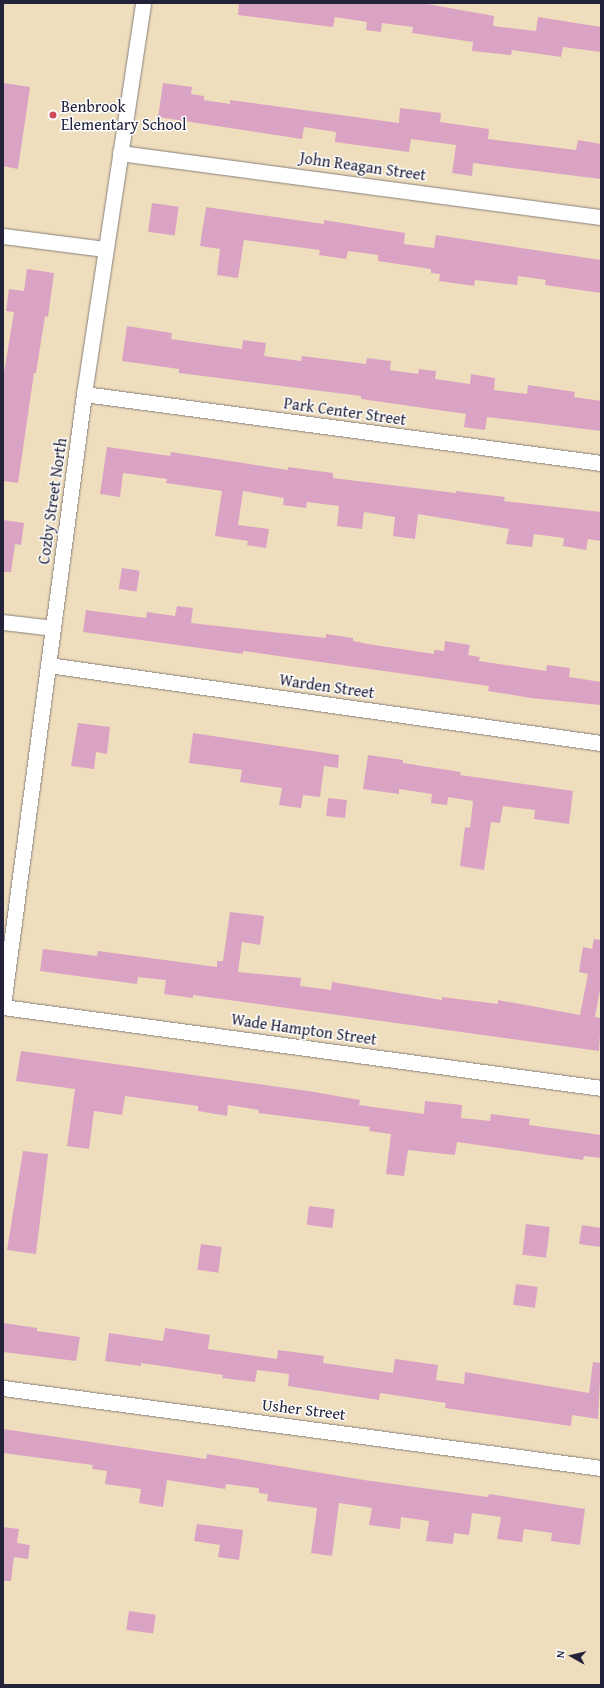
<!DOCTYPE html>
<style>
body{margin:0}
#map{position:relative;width:604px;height:1688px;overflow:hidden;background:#efdebd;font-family:"Gentium Book Plus",serif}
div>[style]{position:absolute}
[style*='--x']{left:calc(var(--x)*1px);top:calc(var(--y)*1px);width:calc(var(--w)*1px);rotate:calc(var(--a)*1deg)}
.building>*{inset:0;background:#daa3c4;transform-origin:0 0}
.roads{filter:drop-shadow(0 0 1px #88807c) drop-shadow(0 0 1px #88807c)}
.street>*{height:15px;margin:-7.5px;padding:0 7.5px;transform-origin:7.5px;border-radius:7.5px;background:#fff}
.dots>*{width:11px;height:11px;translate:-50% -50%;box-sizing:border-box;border:2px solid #fff;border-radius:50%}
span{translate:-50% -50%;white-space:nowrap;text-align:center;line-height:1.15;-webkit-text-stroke:3px #fff;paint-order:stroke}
.poi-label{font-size:16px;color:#22223b}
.left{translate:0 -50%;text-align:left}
.street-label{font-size:16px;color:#22223b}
.frame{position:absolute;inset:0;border:4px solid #22223b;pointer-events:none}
.north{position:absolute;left:552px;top:1636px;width:40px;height:40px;-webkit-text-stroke:3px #fff;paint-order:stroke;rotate:278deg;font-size:11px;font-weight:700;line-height:16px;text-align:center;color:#22223b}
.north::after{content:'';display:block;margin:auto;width:14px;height:18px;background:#22223b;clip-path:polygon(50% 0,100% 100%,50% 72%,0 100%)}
</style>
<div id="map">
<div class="building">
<div style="clip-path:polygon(239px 3px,422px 3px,494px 16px,493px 26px,536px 31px,538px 17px,601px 27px,601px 52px,563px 47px,561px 57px,512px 50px,511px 55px,472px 51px,473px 42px,412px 33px,413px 27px,382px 23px,381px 32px,366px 30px,367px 22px,335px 17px,333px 27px,238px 15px)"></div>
<div style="clip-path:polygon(3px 83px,30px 87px,18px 169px,3px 166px)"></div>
<div style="clip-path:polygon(163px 83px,192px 87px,191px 94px,204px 96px,204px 100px,230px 104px,230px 100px,399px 123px,400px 108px,441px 113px,440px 122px,489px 129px,488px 139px,576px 150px,578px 140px,601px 144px,601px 179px,473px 163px,472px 176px,452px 173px,456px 145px,411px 139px,409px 152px,335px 142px,336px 132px,304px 127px,302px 139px,158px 117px)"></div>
<div style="left:152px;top:203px;width:27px;height:29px;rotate:8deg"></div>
<div style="clip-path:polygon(206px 207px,324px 224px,324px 220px,405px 233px,404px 244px,434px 248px,436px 235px,601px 260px,601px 293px,545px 285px,546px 280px,518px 276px,517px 285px,475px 280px,474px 286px,439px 281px,440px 274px,431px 273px,431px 269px,378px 261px,378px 255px,348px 251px,346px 259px,319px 255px,320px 250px,244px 240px,238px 278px,217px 275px,220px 249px,200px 246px)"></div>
<div style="clip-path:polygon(27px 269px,54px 273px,48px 317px,45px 316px,36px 373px,34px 373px,18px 483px,3px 481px,3px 379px,14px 312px,6px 311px,9px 289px,24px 291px)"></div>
<div style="clip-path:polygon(127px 326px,172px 333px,171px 339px,242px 349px,243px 340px,266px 343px,264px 356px,301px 361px,302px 356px,366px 364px,367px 358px,391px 361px,390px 370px,418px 374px,419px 369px,436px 371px,435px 379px,470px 384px,471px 374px,495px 378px,494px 390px,527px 394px,528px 385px,575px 392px,574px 397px,601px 401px,601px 431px,487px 417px,485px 430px,464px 427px,466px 414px,361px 399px,361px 396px,179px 373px,179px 369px,122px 361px)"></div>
<div style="clip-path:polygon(107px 447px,170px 456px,171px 452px,288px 470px,288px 467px,333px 473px,333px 478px,456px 493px,456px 491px,505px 497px,504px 501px,601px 512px,601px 541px,588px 539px,586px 550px,563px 546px,564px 538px,534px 534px,532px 547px,506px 544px,509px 529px,418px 514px,415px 539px,393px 536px,395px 517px,364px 512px,362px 529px,337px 526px,339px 506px,307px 502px,306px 508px,283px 505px,284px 498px,243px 491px,238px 525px,269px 529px,266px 548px,247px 545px,248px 541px,215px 536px,222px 491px,166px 483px,167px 479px,123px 473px,120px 497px,100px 494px)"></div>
<div style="clip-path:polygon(3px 520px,24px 523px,21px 545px,15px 544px,11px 572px,3px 572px)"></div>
<div style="left:122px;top:568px;width:18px;height:21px;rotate:9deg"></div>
<div style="clip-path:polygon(177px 606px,193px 608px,191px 623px,326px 638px,326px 634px,353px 638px,353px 641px,368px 644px,434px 654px,434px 650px,444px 651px,445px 641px,470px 645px,468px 655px,480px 657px,479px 661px,546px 671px,547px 665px,570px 668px,569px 677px,601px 682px,601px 705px,531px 698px,488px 691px,489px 686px,243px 651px,243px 654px,83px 632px,86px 610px,146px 618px,147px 612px,175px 616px)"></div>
<div style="clip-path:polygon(78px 723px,110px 727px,107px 754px,96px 752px,94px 769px,71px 766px)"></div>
<div style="clip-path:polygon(193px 733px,339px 755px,338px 768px,324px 766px,320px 797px,303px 795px,301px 808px,279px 805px,282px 788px,240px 782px,242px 770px,189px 763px)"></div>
<div style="clip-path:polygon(368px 755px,403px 760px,403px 763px,461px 772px,460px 775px,573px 791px,569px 824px,534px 819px,535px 810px,503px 806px,500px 823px,491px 822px,484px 870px,460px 866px,465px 827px,470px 828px,473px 801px,448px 797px,447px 805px,431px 803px,432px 794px,399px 789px,399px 794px,363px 789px)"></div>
<div style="left:328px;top:798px;width:19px;height:18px;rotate:6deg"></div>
<div style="clip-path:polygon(230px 912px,264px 916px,260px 945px,242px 942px,238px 972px,301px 978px,300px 986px,331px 990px,332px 982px,442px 1000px,442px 997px,498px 1004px,498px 1000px,580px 1015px,588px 974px,579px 972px,583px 947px,592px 949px,594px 939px,601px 940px,601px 984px,595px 1017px,601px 1018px,599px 1051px,193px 995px,193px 998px,164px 994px,166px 980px,138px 977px,137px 984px,40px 971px,43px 949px,97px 956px,98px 951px,217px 967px,217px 961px,223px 961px)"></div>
<div style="clip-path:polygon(21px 1051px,308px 1091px,360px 1100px,359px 1105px,424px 1114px,425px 1101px,462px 1105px,461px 1118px,490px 1121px,491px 1114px,530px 1119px,529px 1125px,601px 1135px,601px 1158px,584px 1156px,583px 1160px,457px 1142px,455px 1155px,408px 1150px,404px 1176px,386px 1174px,391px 1134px,369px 1131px,370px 1127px,258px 1113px,259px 1110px,228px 1105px,227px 1116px,198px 1111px,198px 1106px,125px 1096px,122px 1115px,94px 1111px,89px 1149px,67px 1146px,75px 1089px,16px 1081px)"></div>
<div style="clip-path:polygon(23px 1151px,48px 1154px,36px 1254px,7px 1250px)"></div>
<div style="left:309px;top:1206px;width:26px;height:19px;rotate:7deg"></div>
<div style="left:526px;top:1224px;width:24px;height:31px;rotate:7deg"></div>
<div style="clip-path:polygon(582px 1225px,601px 1228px,601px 1247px,579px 1244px)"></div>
<div style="left:201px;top:1244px;width:21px;height:26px;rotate:8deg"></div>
<div style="left:516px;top:1284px;width:22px;height:21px;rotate:8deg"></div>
<div style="clip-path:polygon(3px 1323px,37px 1328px,37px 1331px,80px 1337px,76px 1361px,3px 1352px)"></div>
<div style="clip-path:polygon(165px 1328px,210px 1335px,208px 1349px,277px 1359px,278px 1350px,324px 1356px,323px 1363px,393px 1373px,395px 1359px,438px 1365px,436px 1380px,464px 1384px,465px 1372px,589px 1393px,593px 1362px,601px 1363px,598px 1419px,572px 1415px,571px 1426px,445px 1408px,446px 1403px,380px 1393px,379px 1400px,288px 1386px,289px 1374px,257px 1370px,255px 1382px,222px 1378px,223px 1375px,141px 1363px,141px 1366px,105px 1361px,109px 1333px,163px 1341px)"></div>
<div style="clip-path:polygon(3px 1429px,206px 1459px,207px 1454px,364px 1480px,488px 1497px,489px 1494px,585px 1509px,580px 1545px,551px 1541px,552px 1533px,524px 1529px,522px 1542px,497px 1539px,501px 1517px,472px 1513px,469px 1535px,454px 1533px,453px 1544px,426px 1541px,429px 1521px,401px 1517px,400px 1529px,369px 1525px,372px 1508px,339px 1503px,332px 1556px,311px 1553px,317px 1508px,267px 1501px,268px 1494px,259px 1493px,259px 1488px,226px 1484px,225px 1489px,167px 1480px,163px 1507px,139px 1503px,141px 1489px,105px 1484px,107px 1471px,92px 1469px,93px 1465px,3px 1453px)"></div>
<div style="clip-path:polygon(197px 1524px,243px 1530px,239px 1560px,218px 1557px,220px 1545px,194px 1541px)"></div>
<div style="clip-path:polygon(3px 1527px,19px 1529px,17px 1543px,30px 1545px,28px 1559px,14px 1557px,11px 1581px,3px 1581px)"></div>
<div style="left:129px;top:1611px;width:27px;height:19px;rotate:8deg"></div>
</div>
<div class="roads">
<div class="street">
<div style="--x:120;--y:153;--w:485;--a:7.6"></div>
<div style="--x:3;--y:236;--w:103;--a:7.3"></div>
<div style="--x:84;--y:394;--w:522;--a:7.6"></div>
<div style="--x:3;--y:622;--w:50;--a:6.8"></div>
<div style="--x:48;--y:665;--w:558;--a:8.03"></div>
<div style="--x:3;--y:1005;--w:616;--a:-82.45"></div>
<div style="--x:84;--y:394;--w:395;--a:-81.4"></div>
<div style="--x:3;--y:1007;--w:603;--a:7.71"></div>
<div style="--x:3;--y:1388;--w:603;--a:7.62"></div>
</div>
</div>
<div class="dots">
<div style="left:53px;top:115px;background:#d1495b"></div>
</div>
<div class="poi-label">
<span class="left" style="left:61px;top:115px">Benbrook<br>Elementary School</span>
</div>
<div class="street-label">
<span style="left:363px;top:166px;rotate:8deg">John Reagan Street</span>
<span style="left:345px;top:411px;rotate:8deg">Park Center Street</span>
<span style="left:52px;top:501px;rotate:-82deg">Cozby Street North</span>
<span style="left:327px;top:686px;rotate:8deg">Warden Street</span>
<span style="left:304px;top:1029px;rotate:8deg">Wade Hampton Street</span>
<span style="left:304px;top:1409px;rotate:7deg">Usher Street</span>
</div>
<div class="frame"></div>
<div class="north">N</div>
</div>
